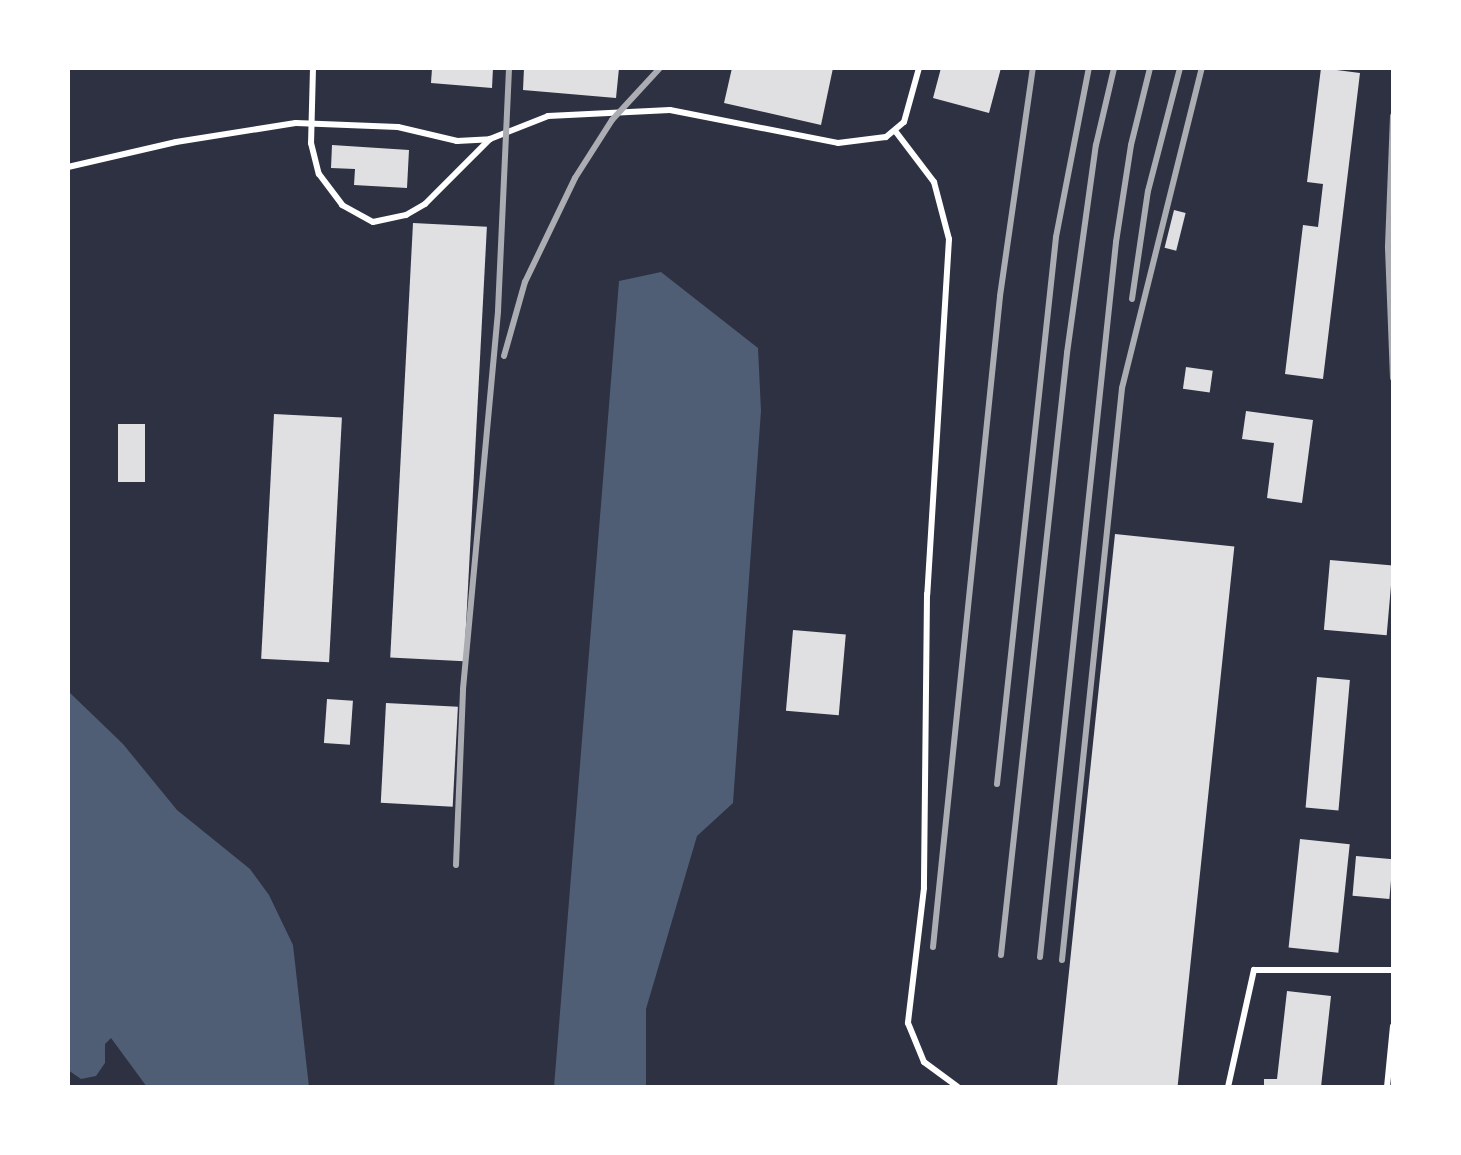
<!DOCTYPE html>
<style>
body{margin:0}
#map{position:relative;width:1461px;height:1155px;overflow:hidden;background:#2d3142;font-family:Literata,serif}
div>[style]{position:absolute}
[style*='--x']{left:calc(var(--x)*1px);top:calc(var(--y)*1px);width:calc(var(--w)*1px);rotate:calc(var(--a)*1deg)}
.water>*{inset:0;background:#4f5d75}
.building>*{inset:0;background:#e0e0e3;transform-origin:0 0}
.service>*{height:6px;margin:-3px;padding:0 3px;transform-origin:3px;border-radius:3px;background:#fff}
.rail>*{height:6px;margin:-3px;padding:0 3px;transform-origin:3px;border-radius:3px;background:#abadb3}
span{translate:-50% -50%;white-space:nowrap;text-align:center;line-height:1.15;-webkit-text-stroke:8px #fff;paint-order:stroke}
.frame{position:absolute;inset:0;border:70px solid #fff;pointer-events:none}
</style>
<div id="map">
<div class="water">
<div style="clip-path:polygon(661px 272px,758px 348px,761px 411px,733px 803px,697px 836px,646px 1009px,646px 1087px,554px 1087px,619px 281px)"></div>
<div style="clip-path:polygon(68px 691px,123px 744px,177px 810px,250px 869px,269px 895px,293px 945px,309px 1087px,147px 1087px,111px 1038px,105px 1044px,105px 1063px,96px 1076px,81px 1079px,68px 1070px)"></div>
</div>
<div class="building">
<div style="clip-path:polygon(432px 68px,493px 68px,492px 88px,431px 83px)"></div>
<div style="clip-path:polygon(524px 68px,619px 68px,616px 98px,523px 90px)"></div>
<div style="clip-path:polygon(732px 68px,833px 68px,821px 125px,724px 103px)"></div>
<div style="clip-path:polygon(941px 68px,1001px 68px,989px 113px,933px 98px)"></div>
<div style="clip-path:polygon(1321px 68px,1360px 73px,1323px 379px,1285px 374px,1303px 225px,1318px 227px,1323px 184px,1307px 182px)"></div>
<div style="clip-path:polygon(332px 145px,409px 150px,407px 188px,354px 185px,355px 169px,331px 168px)"></div>
<div style="left:1174px;top:210px;width:12px;height:39px;rotate:14deg"></div>
<div style="left:413px;top:223px;width:74px;height:435px;rotate:3deg"></div>
<div style="left:1186px;top:367px;width:27px;height:22px;rotate:8deg"></div>
<div style="clip-path:polygon(1246px 411px,1313px 420px,1302px 503px,1267px 498px,1274px 443px,1242px 439px)"></div>
<div style="left:274px;top:414px;width:68px;height:245px;rotate:3deg"></div>
<div style="left:118px;top:424px;width:27px;height:58px"></div>
<div style="left:1115px;top:534px;width:120px;height:556px;rotate:6deg"></div>
<div style="left:1330px;top:560px;width:63px;height:70px;rotate:5deg"></div>
<div style="left:793px;top:630px;width:53px;height:81px;rotate:5deg"></div>
<div style="left:1317px;top:677px;width:33px;height:131px;rotate:5deg"></div>
<div style="left:327px;top:699px;width:26px;height:44px;rotate:4deg"></div>
<div style="left:386px;top:703px;width:72px;height:100px;rotate:3deg"></div>
<div style="left:1300px;top:839px;width:50px;height:109px;rotate:6deg"></div>
<div style="left:1356px;top:856px;width:37px;height:40px;rotate:5deg"></div>
<div style="clip-path:polygon(1287px 991px,1331px 996px,1321px 1087px,1264px 1087px,1264px 1079px,1277px 1079px)"></div>
</div>
<div class="service">
<div style="--x:313;--y:68;--w:75;--a:91.5"></div>
<div style="--x:311;--y:143;--w:32;--a:76"></div>
<div style="--x:319;--y:174;--w:39;--a:53"></div>
<div style="--x:342;--y:205;--w:35;--a:29"></div>
<div style="--x:373;--y:222;--w:34;--a:-12"></div>
<div style="--x:406;--y:215;--w:22;--a:-30"></div>
<div style="--x:425;--y:204;--w:92;--a:-45"></div>
<div style="--x:490;--y:139;--w:62;--a:-21.6"></div>
<div style="--x:548;--y:116;--w:122;--a:-2.8"></div>
<div style="--x:670;--y:110;--w:171;--a:11.1"></div>
<div style="--x:838;--y:143;--w:48;--a:-7.1"></div>
<div style="--x:886;--y:137;--w:23;--a:-40"></div>
<div style="--x:904;--y:122;--w:56;--a:-74.5"></div>
<div style="--x:896;--y:132;--w:63;--a:52.8"></div>
<div style="--x:934;--y:182;--w:59;--a:75.3"></div>
<div style="--x:949;--y:239;--w:356;--a:93.5"></div>
<div style="--x:927;--y:594;--w:294;--a:90.6"></div>
<div style="--x:924;--y:888;--w:136;--a:96.8"></div>
<div style="--x:908;--y:1023;--w:42;--a:67.7"></div>
<div style="--x:924;--y:1062;--w:42;--a:36.3"></div>
<div style="--x:68;--y:167;--w:111;--a:-13"></div>
<div style="--x:176;--y:142;--w:121;--a:-9"></div>
<div style="--x:296;--y:123;--w:102;--a:2.2"></div>
<div style="--x:398;--y:127;--w:61;--a:13.3"></div>
<div style="--x:457;--y:141;--w:33;--a:-3"></div>
<div style="--x:1228;--y:1087;--w:120;--a:-77.5"></div>
<div style="--x:1254;--y:970;--w:139;--a:0"></div>
<div style="--x:1387;--y:1087;--w:61;--a:-84.4"></div>
</div>
<div class="rail">
<div style="--x:1393;--y:116;--w:132;--a:92.2"></div>
<div style="--x:1388;--y:248;--w:130;--a:87.8"></div>
<div style="--x:1132;--y:299;--w:109;--a:-81.6"></div>
<div style="--x:1148;--y:191;--w:127;--a:-75.4"></div>
<div style="--x:504;--y:356;--w:77;--a:-74.2"></div>
<div style="--x:525;--y:282;--w:115;--a:-64.3"></div>
<div style="--x:575;--y:178;--w:69;--a:-57.5"></div>
<div style="--x:612;--y:120;--w:71;--a:-47.3"></div>
<div style="--x:997;--y:784;--w:550;--a:-83.84"></div>
<div style="--x:1056;--y:237;--w:172;--a:-79"></div>
<div style="--x:456;--y:865;--w:176;--a:-87.7"></div>
<div style="--x:463;--y:689;--w:380;--a:-84.7"></div>
<div style="--x:498;--y:311;--w:243;--a:-87.4"></div>
<div style="--x:933;--y:947;--w:654;--a:-84.12"></div>
<div style="--x:1000;--y:296;--w:230;--a:-81.8"></div>
<div style="--x:1001;--y:955;--w:606;--a:-83.74"></div>
<div style="--x:1067;--y:353;--w:210;--a:-82.1"></div>
<div style="--x:1096;--y:145;--w:79;--a:-76.8"></div>
<div style="--x:1040;--y:957;--w:719;--a:-83.93"></div>
<div style="--x:1116;--y:242;--w:98;--a:-81.2"></div>
<div style="--x:1131;--y:145;--w:79;--a:-76.1"></div>
<div style="--x:1062;--y:960;--w:575;--a:-84.01"></div>
<div style="--x:1122;--y:388;--w:330;--a:-76"></div>
</div>
<div class="frame"></div>
</div>
